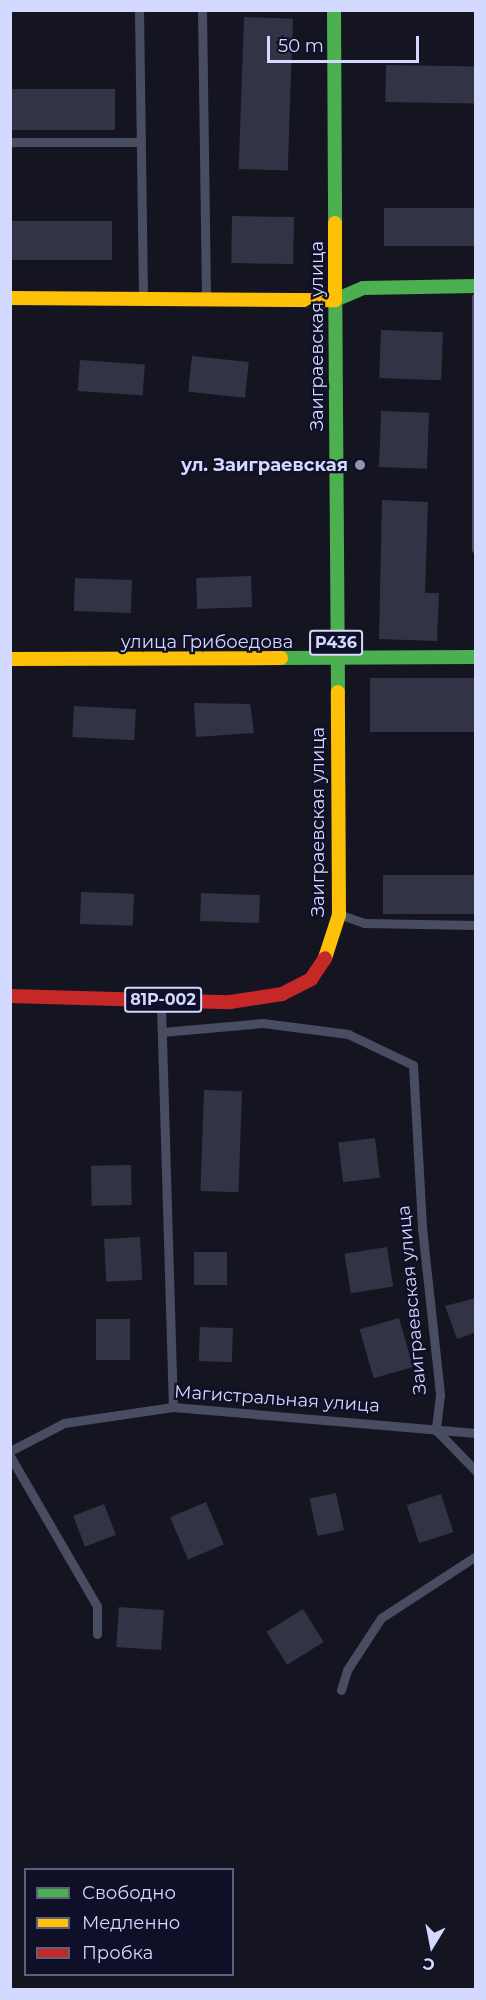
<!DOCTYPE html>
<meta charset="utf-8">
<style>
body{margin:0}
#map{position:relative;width:486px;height:2000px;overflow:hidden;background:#151521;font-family:Montserrat,sans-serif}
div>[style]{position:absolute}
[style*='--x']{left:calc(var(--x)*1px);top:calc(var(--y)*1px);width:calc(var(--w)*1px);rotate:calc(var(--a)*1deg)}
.building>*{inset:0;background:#323344;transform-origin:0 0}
.lane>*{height:9px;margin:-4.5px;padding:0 4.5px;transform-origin:4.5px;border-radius:4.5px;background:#494d62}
.fast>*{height:14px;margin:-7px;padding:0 7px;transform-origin:7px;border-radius:7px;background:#4caf50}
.slow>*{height:14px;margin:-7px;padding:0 7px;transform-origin:7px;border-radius:7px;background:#ffc107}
.jam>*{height:14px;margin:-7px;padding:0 7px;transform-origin:7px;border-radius:7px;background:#c62828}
.dots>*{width:16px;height:16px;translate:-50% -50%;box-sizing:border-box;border:3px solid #0f1027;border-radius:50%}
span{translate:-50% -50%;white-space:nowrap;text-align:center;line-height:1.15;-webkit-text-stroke:4.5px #0f1027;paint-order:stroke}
.shield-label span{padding:2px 4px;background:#0f1027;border:2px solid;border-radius:4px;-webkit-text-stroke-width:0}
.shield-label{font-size:16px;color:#d4d9ff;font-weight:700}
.street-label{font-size:18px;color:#d4d9ff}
.poi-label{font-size:18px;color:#d4d9ff;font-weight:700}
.right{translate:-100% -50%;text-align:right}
.frame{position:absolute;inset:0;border:12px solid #d4d9ff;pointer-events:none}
.legend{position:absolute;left:24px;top:1868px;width:210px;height:108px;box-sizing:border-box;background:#0f1027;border:2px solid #5e607d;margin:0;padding:8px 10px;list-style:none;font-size:18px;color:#d4d9ff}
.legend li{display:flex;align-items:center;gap:12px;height:30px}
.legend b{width:30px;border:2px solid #5e607d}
.north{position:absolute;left:402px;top:1916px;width:60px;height:60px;-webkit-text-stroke:4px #0f1027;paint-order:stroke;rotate:190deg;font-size:16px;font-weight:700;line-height:24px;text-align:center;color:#d4d9ff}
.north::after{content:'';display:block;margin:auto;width:21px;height:27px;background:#d4d9ff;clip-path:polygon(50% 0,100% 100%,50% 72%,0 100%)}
.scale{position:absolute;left:267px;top:36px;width:152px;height:27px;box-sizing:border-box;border:3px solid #d4d9ff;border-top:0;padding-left:8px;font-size:18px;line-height:21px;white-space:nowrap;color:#d4d9ff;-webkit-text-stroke:4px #0f1027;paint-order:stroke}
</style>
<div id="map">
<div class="building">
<div style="left:244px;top:17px;width:49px;height:152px;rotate:2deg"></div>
<div style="left:386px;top:65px;width:90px;height:37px;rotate:1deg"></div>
<div style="left:10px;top:89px;width:105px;height:41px"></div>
<div style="left:476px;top:208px;width:38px;height:92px;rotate:90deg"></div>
<div style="left:232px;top:216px;width:62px;height:47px;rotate:1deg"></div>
<div style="left:10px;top:221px;width:102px;height:39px"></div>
<div style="left:381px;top:330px;width:62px;height:48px;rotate:2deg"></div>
<div style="left:192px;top:356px;width:57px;height:36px;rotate:6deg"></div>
<div style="left:80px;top:360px;width:65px;height:31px;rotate:4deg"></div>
<div style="left:381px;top:411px;width:48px;height:56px;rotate:2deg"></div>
<div style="clip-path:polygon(382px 500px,428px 502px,425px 593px,439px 593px,437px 641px,379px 639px)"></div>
<div style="left:251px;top:576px;width:31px;height:55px;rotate:88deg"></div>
<div style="left:75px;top:578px;width:57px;height:33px;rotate:2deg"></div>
<div style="left:476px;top:678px;width:54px;height:106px;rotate:90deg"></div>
<div style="clip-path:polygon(194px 703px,250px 704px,254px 733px,196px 737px)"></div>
<div style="left:74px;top:706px;width:62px;height:31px;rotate:3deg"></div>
<div style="left:383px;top:875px;width:93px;height:39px"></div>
<div style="left:81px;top:892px;width:53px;height:32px;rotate:2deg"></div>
<div style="left:201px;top:893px;width:59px;height:28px;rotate:2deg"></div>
<div style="left:204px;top:1090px;width:38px;height:101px;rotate:2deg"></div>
<div style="left:375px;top:1138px;width:40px;height:37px;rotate:83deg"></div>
<div style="left:131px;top:1165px;width:40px;height:40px;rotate:89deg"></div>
<div style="left:140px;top:1237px;width:43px;height:36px;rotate:87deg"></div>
<div style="left:387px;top:1247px;width:40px;height:43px;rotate:81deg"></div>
<div style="left:194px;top:1252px;width:33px;height:33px"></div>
<div style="clip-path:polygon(476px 1298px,476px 1332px,457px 1339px,445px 1306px)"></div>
<div style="left:399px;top:1318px;width:51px;height:41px;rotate:74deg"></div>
<div style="left:96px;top:1319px;width:34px;height:41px"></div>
<div style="left:200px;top:1327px;width:33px;height:34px;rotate:2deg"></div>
<div style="left:336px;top:1493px;width:38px;height:27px;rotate:78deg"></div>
<div style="left:441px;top:1494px;width:40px;height:36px;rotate:72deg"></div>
<div style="left:206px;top:1502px;width:46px;height:39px;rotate:67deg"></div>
<div style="left:104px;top:1504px;width:33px;height:33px;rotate:69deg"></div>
<div style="left:119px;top:1607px;width:45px;height:40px;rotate:4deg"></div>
<div style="left:303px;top:1609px;width:39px;height:43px;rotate:58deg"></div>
</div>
<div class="lane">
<div style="--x:139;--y:10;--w:287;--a:89.2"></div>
<div style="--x:202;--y:10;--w:288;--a:89.2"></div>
<div style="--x:10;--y:142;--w:131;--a:0"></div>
<div style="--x:476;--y:297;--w:252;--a:90"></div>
<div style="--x:341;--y:915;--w:24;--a:19"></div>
<div style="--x:364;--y:923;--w:112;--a:1"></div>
<div style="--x:161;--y:1005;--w:402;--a:88.3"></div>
<div style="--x:162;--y:1032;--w:101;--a:-5.1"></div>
<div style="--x:263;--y:1023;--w:86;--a:7.4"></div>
<div style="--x:348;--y:1034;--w:72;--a:25.5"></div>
<div style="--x:413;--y:1065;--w:163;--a:86.8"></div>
<div style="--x:422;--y:1228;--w:168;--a:83.8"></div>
<div style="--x:440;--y:1395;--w:35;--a:97"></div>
<div style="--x:436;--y:1430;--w:57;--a:45.7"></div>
<div style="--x:10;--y:1451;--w:61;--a:-27.4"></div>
<div style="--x:64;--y:1423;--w:110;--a:-8.4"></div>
<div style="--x:173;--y:1407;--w:304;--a:4.9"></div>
<div style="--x:10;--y:1456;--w:173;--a:59.9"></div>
<div style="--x:97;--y:1606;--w:28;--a:90"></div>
<div style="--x:341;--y:1690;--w:21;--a:-73"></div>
<div style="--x:347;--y:1670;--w:62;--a:-56.8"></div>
<div style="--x:381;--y:1618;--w:113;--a:-33.1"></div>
</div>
<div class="fast">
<div style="--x:334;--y:10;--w:213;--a:89.7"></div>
<div style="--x:281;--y:658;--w:195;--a:-0.3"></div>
<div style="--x:338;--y:692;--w:392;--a:-90.4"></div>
<div style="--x:335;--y:300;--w:30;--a:-23"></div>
<div style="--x:363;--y:288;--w:113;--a:-1"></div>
</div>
<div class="slow">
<div style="--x:10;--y:298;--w:325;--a:0.4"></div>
<div style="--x:335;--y:300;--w:77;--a:-90"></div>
<div style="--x:10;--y:659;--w:271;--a:-0.2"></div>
<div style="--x:325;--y:958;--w:45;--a:-72"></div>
<div style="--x:339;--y:915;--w:223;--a:-90.3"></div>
</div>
<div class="jam">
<div style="--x:10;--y:996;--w:220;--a:1.6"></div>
<div style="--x:230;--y:1002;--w:53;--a:-8.7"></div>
<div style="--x:282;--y:994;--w:33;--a:-27"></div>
<div style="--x:311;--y:979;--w:25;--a:-56"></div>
</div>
<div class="dots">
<div style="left:360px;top:465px;background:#9194b1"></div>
</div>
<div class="shield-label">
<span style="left:336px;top:643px">P436</span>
<span style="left:163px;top:1000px">81Р-002</span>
</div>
<div class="street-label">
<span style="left:317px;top:336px;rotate:-90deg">Заиграевская улица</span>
<span style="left:207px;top:642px">улица Грибоедова</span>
<span style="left:318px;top:822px;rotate:-90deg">Заиграевская улица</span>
<span style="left:412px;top:1300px;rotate:-95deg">Заиграевская улица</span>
<span style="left:277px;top:1399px;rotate:4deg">Магистральная улица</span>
</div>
<div class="poi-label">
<span class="right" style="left:348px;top:465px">ул. Заиграевская</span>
</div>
<div class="frame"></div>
<ul class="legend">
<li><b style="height:8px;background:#4caf50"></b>Свободно</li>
<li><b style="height:8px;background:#ffc107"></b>Медленно</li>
<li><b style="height:8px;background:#c62828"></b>Пробка</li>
</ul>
<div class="north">С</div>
<div class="scale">50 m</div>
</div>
